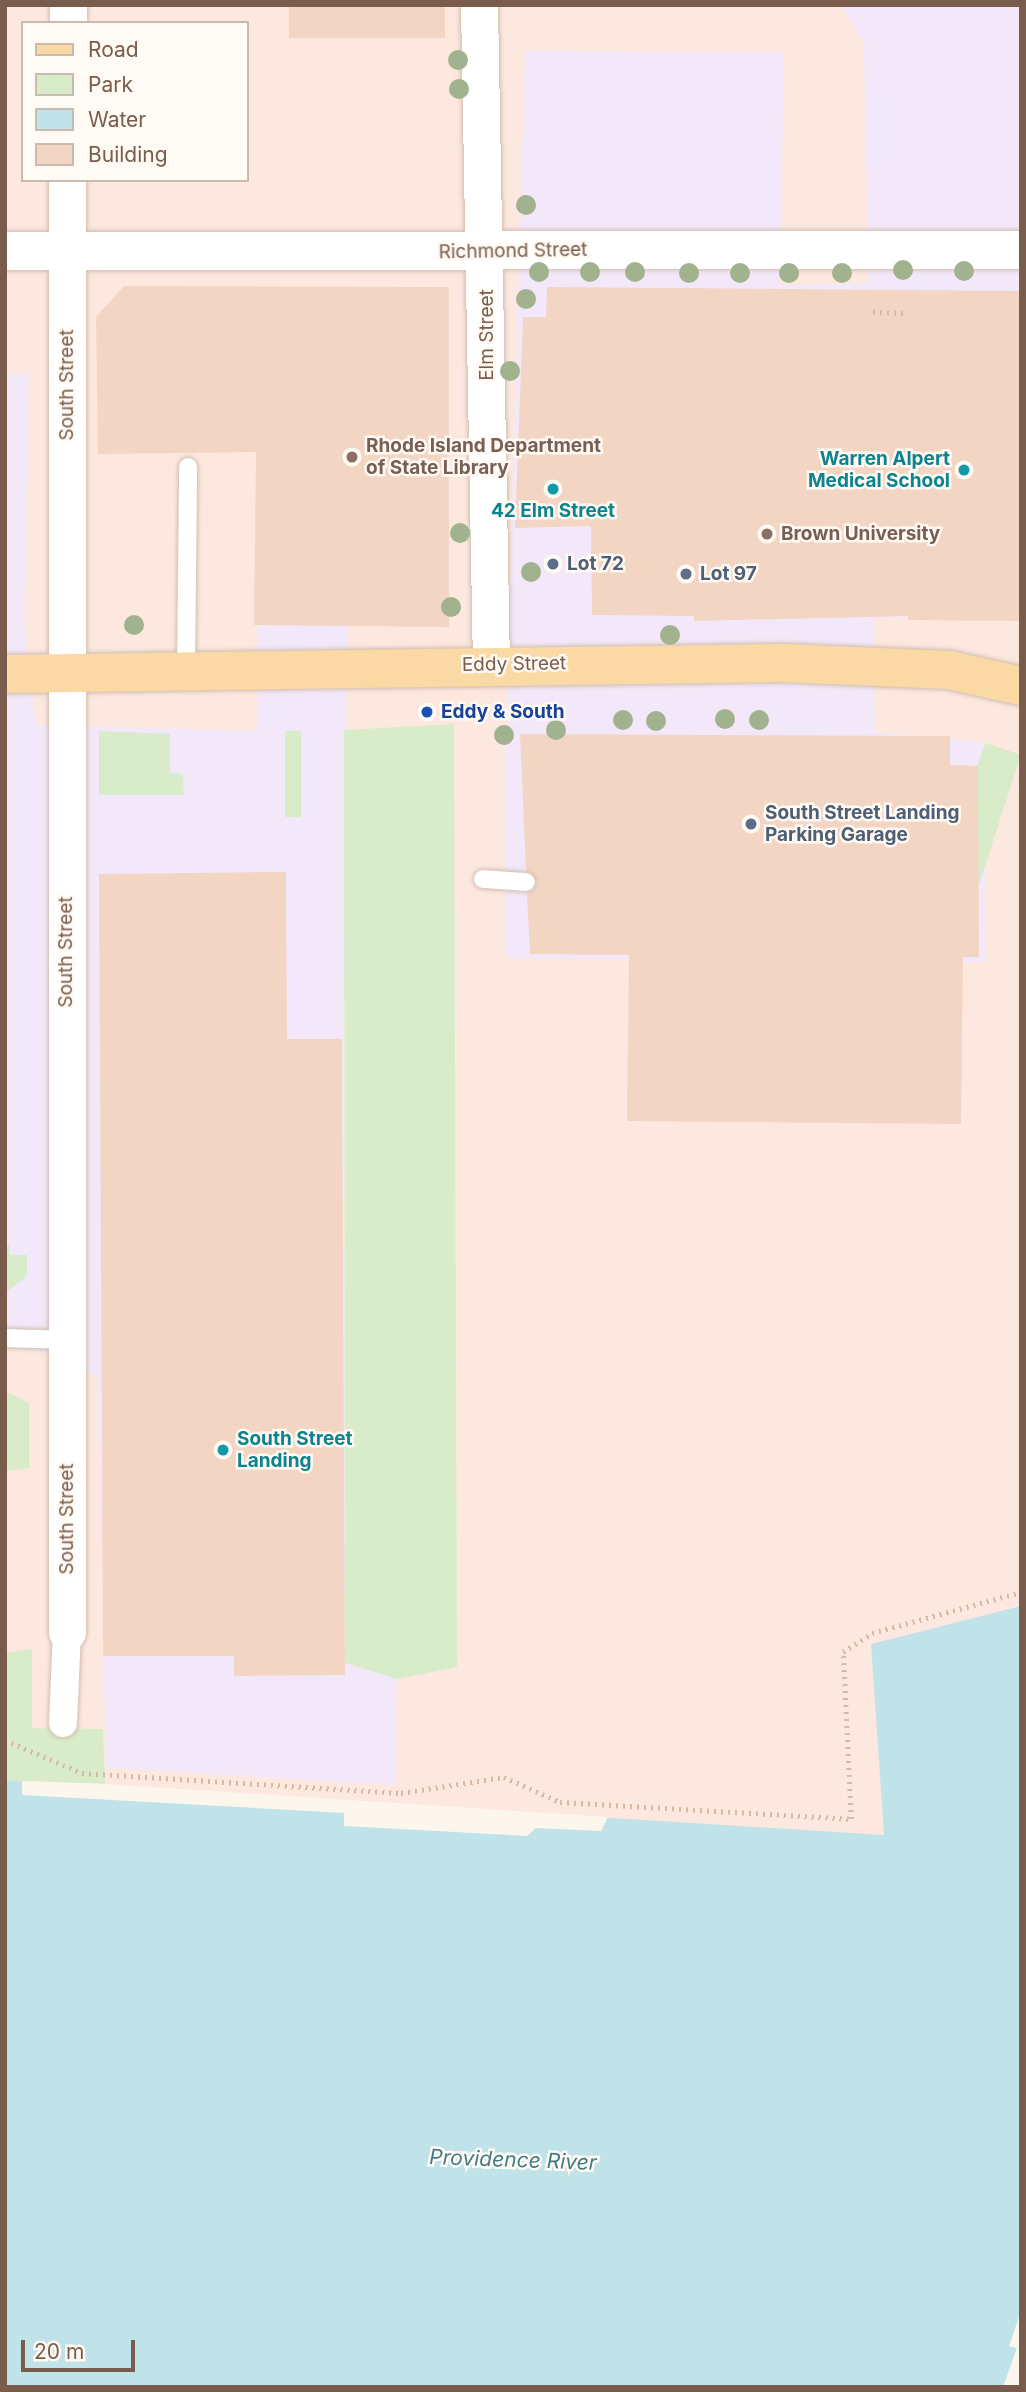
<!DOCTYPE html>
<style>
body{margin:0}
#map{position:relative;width:1026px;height:2392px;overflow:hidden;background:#fdf6ec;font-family:Inter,sans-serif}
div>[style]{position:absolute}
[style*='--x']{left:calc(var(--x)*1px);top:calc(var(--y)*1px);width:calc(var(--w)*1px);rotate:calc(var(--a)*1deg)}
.commercial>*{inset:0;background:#fde8e0}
.education>*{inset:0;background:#f3e8fa}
.green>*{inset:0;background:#d8ecc9;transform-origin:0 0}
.water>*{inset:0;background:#bfe3e8}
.pier>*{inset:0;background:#fdf6ec}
.building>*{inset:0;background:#f3d5c3;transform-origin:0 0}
.path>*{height:4.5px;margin-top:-2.25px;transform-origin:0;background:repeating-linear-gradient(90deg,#d9b8a5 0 2px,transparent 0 7px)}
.roads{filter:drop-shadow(0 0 2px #d1beb0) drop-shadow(0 0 2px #d1beb0)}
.service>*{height:18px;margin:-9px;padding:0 9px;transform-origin:9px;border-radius:9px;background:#fff}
.pedestrian>*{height:28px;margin:-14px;padding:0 14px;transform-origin:14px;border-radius:14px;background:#fff}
.minor>*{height:37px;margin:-18.5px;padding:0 18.5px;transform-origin:18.5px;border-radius:18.5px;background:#fff}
.tertiary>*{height:38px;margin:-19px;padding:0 19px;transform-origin:19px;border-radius:19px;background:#fff}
.primary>*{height:38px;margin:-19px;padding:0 19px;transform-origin:19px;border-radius:19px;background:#fbd9a5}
.trees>*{width:20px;height:20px;margin:-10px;border-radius:50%;background:#a0b28e}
.dots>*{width:19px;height:19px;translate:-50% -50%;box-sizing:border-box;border:4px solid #fffaf3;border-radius:50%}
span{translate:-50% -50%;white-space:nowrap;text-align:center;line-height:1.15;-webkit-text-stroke:5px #fffaf3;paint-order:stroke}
.street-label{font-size:19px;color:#7a5c4d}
.education-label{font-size:19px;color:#785e54;font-weight:700}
.left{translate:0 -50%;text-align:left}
.culture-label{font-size:19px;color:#0d838f;font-weight:700}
.right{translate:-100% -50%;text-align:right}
.service-label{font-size:19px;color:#4e5e75;font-weight:700}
.transit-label{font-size:19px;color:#164399;font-weight:700}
.water-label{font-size:21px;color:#437c86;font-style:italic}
.frame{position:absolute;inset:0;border:7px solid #7a5c4d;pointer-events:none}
.legend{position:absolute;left:21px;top:21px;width:228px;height:161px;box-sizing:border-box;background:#fffaf3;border:2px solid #cabbb1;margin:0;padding:9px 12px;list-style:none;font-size:21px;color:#7a5c4d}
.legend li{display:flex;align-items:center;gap:14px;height:35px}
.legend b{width:35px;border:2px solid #cabbb1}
.scale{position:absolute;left:21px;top:2340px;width:114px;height:32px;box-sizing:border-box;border:4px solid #7a5c4d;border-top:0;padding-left:9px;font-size:21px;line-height:24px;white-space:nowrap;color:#7a5c4d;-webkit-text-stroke:5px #fffaf3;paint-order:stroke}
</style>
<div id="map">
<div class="commercial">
<div style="clip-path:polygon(evenodd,5px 5px,1021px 5px,1021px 2387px,5px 2387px,5px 5px,23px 23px,247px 23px,247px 180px,23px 180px,23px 23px)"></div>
</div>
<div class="education">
<div style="clip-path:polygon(841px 5px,1021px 5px,1021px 621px,873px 617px,875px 732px,985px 743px,986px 962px,506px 958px,506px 739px,525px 51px,784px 52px,780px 285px,868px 283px,864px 43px)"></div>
<div style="clip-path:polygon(5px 374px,29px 374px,24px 622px,36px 725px,258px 731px,256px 460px,347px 626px,343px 1245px,453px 1257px,457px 1667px,397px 1679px,395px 1785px,106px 1768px,97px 1376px,5px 1337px)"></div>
</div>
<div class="green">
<div style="clip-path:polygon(454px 724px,457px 1667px,397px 1679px,345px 1663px,344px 730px)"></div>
<div style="clip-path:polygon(99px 731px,170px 734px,170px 773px,183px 774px,184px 795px,99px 795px)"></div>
<div style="left:285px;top:731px;width:16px;height:86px"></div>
<div style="left:985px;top:743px;width:38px;height:219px;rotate:18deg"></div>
<div style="clip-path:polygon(10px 1245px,10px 1255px,27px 1255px,27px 1276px,5px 1293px,5px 1246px)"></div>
<div style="clip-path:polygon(5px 1391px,29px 1403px,29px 1468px,5px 1471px)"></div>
<div style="clip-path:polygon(32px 1649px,32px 1728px,103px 1729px,105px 1784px,5px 1780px,5px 1653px)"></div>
</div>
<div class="water">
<div style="clip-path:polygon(1021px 1606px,1021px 2387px,5px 2387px,5px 1780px,884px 1835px,871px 1644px)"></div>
</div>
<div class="pier">
<div style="clip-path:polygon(22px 1781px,105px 1784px,608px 1817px,601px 1831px,536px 1828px,527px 1836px,344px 1826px,344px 1813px,22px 1795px)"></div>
<div style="clip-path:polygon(1021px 2311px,1021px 2387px,1003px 2387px,1017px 2348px,1009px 2346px)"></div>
</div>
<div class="building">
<div style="left:289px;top:5px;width:156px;height:33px"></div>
<div style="clip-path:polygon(124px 286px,449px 287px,449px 627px,254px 625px,256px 452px,98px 454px,96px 317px)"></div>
<div style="clip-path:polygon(547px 287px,1021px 291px,1021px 621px,908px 620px,908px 616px,694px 621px,694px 616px,592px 615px,591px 526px,515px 528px,523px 317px,546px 317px)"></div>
<div style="clip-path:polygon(520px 734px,950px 736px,950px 765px,978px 766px,979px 957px,963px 957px,961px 1124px,627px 1121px,629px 955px,530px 954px,527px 893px,537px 882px,526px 871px)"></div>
<div style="clip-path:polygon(286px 872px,287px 1039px,342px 1039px,345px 1675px,234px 1676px,234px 1656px,103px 1656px,99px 874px)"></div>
</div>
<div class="path">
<div style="--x:873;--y:312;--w:32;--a:2"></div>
<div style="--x:5;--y:1740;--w:84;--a:23.2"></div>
<div style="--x:82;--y:1773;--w:320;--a:3.6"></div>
<div style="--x:401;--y:1793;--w:104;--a:-8.8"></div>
<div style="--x:504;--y:1777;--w:61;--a:24.1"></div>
<div style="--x:560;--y:1802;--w:291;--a:3.3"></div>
<div style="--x:851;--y:1819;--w:167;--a:-92.7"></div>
<div style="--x:843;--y:1652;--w:35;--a:-33"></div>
<div style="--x:872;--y:1633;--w:155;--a:-15.4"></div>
</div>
<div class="roads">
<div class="service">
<div style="--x:186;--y:671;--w:204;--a:-89.4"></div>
<div style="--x:483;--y:879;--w:43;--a:4"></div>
<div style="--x:5;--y:1338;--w:63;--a:1.8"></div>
</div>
<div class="pedestrian">
<div style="--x:63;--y:1723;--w:91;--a:-87.5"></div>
</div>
<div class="minor">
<div style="--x:479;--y:5;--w:659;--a:88.96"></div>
<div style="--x:68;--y:23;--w:18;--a:-90"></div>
<div style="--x:67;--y:1632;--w:1452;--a:-90"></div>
</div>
<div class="tertiary">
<div style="--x:5;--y:251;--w:1016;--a:-0.06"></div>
</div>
<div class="primary">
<div style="--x:5;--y:674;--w:778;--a:-0.81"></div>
<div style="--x:783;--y:663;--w:166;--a:2.4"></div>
<div style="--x:949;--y:670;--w:74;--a:12.5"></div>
</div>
</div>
<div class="trees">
<div style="left:458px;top:60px"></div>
<div style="left:459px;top:89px"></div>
<div style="left:526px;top:205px"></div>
<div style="left:903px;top:270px"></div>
<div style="left:964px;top:271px"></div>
<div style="left:539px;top:272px"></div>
<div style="left:590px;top:272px"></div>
<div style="left:635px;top:272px"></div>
<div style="left:689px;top:273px"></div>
<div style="left:740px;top:273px"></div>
<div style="left:789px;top:273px"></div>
<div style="left:842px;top:273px"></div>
<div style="left:526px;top:299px"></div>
<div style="left:510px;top:371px"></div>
<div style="left:460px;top:533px"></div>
<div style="left:531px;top:572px"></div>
<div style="left:451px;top:607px"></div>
<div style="left:134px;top:625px"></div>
<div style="left:670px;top:635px"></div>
<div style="left:725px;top:719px"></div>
<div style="left:623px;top:720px"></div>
<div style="left:759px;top:720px"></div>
<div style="left:656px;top:721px"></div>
<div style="left:556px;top:730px"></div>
<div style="left:504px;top:735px"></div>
</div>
<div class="dots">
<div style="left:352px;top:457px;background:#8d6e63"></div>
<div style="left:964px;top:470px;background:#0f9aa8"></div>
<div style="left:553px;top:489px;background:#0f9aa8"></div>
<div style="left:767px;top:534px;background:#8d6e63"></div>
<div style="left:553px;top:564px;background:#5c6f8a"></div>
<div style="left:686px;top:574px;background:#5c6f8a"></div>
<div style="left:427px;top:712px;background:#1a4fb4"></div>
<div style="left:751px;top:824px;background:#5c6f8a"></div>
<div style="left:223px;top:1450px;background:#0f9aa8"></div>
</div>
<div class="street-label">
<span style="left:513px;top:251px;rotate:-1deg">Richmond Street</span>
<span style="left:487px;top:335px;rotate:-90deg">Elm Street</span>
<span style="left:67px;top:385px;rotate:-90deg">South Street</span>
<span style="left:514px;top:664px;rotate:-1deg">Eddy Street</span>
<span style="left:66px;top:952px;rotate:-90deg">South Street</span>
<span style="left:67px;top:1519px;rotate:-90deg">South Street</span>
</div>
<div class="education-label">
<span class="left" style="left:366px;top:457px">Rhode Island Department<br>of State Library</span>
<span class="left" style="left:781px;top:534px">Brown University</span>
</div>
<div class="culture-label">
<span class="right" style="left:950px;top:470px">Warren Alpert<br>Medical School</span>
<span style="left:553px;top:511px">42 Elm Street</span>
<span class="left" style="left:237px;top:1450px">South Street<br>Landing</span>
</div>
<div class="service-label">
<span class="left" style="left:567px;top:564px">Lot 72</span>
<span class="left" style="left:700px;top:574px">Lot 97</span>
<span class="left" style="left:765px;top:824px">South Street Landing<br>Parking Garage</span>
</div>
<div class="transit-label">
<span class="left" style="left:441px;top:712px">Eddy &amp; South</span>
</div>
<div class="water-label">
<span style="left:513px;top:2160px;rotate:2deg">Providence River</span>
</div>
<div class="frame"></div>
<ul class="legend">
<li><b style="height:9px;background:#fbd9a5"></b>Road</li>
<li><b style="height:19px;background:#d8ecc9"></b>Park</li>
<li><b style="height:19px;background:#bfe3e8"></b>Water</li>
<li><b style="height:19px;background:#f3d5c3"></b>Building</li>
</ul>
<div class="scale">20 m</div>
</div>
